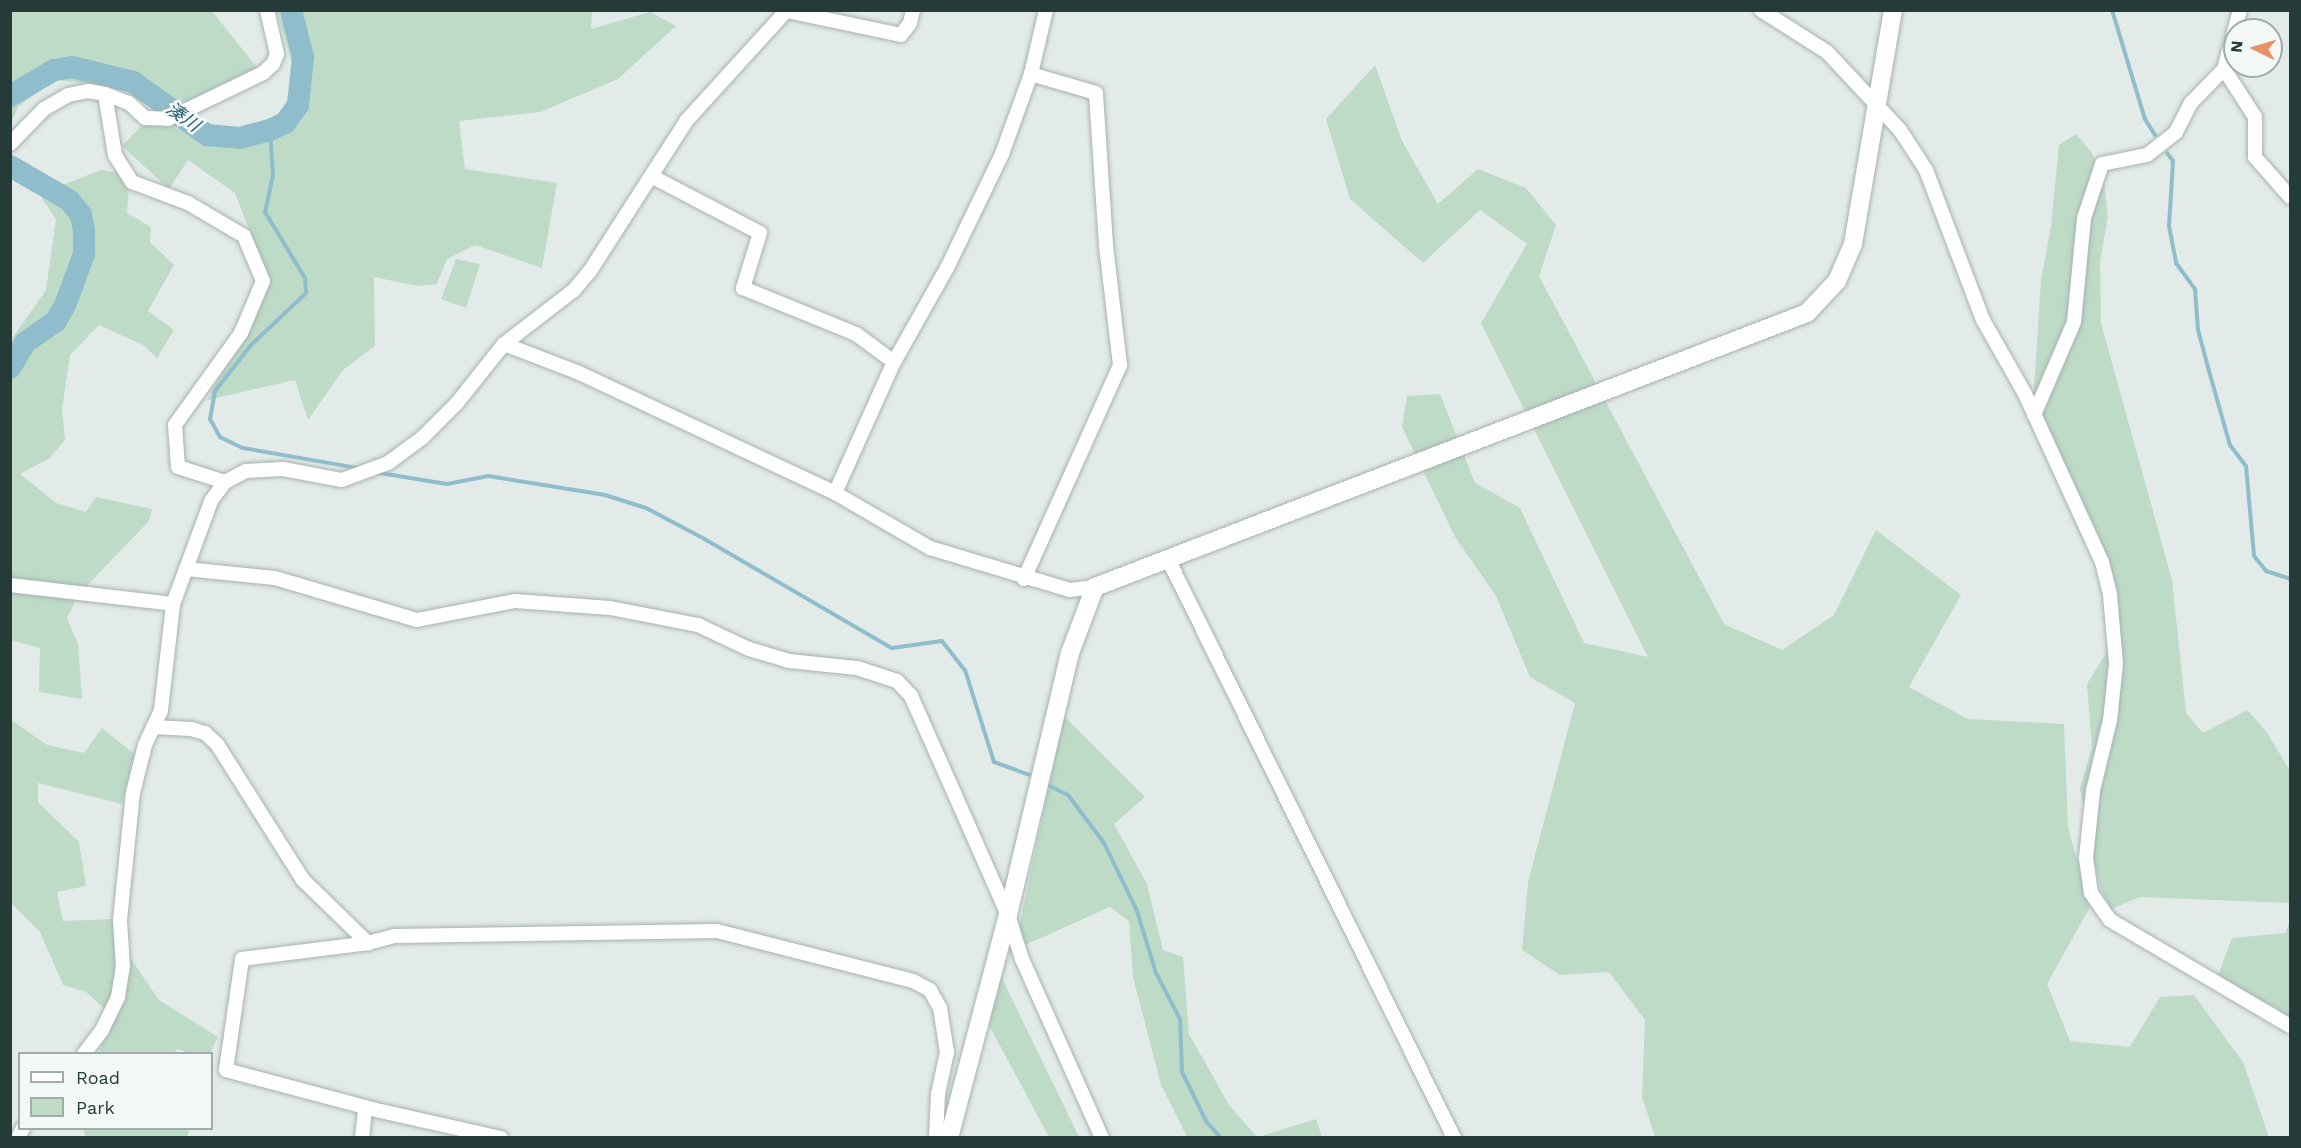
<!DOCTYPE html>
<meta charset="utf-8">
<style>
body{margin:0}
#map{position:relative;width:2301px;height:1148px;overflow:hidden;background:#e3ebe8;font-family:"Work Sans","Noto Sans JP",sans-serif}
div>[style]{position:absolute}
[style*='--x']{left:calc(var(--x)*1px);top:calc(var(--y)*1px);width:calc(var(--w)*1px);rotate:calc(var(--a)*1deg)}
.green>*{inset:0;background:#bedbc8}
.stream>*{height:4px;margin:-2px;padding:0 2px;transform-origin:2px;border-radius:2px;background:#90bdcc}
.river>*{height:22px;margin:-11px;padding:0 11px;transform-origin:11px;border-radius:11px;background:#90bdcc}
.roads{filter:drop-shadow(0 0 2px #a6b3af) drop-shadow(0 0 2px #a6b3af)}
.street>*{height:14px;margin:-7px;padding:0 7px;transform-origin:7px;border-radius:7px;background:#fff}
.secondary>*{height:18px;margin:-9px;padding:0 9px;transform-origin:9px;border-radius:9px;background:#fff}
span{translate:-50% -50%;white-space:nowrap;text-align:center;line-height:1.15;-webkit-text-stroke:5px #f3f8f6;paint-order:stroke}
.water-label{font-size:18px;color:#235d72;font-style:italic}
.frame{position:absolute;inset:0;border:12px solid #243b37;pointer-events:none}
.legend{position:absolute;left:18px;top:1052px;width:195px;height:78px;box-sizing:border-box;background:#f3f8f6;border:2px solid #a0acaa;margin:0;padding:8px 10px;list-style:none;font-size:18px;color:#243b37}
.legend li{display:flex;align-items:center;gap:12px;height:30px}
.legend b{width:30px;border:2px solid #a0acaa}
.north{position:absolute;left:2223px;top:18px;width:60px;height:60px;box-sizing:border-box;background:#f3f8f6;border:2px solid #a0acaa;border-radius:50%;rotate:275deg;font-size:16px;font-weight:700;line-height:24px;text-align:center;color:#243b37}
.north::after{content:'';display:block;margin:auto;width:21px;height:27px;background:#e69266;clip-path:polygon(50% 0,100% 100%,50% 72%,0 100%)}
</style>
<div id="map">
<div class="green">
<div style="clip-path:polygon(11px 11px,212px 11px,258px 69px,200px 100px,161px 104px,107px 85px,53px 80px,18px 107px,11px 124px)"></div>
<div style="clip-path:polygon(277px 11px,592px 11px,591px 29px,650px 12px,676px 26px,618px 79px,540px 112px,459px 121px,465px 169px,557px 183px,542px 268px,475px 245px,447px 259px,437px 284px,418px 286px,374px 277px,375px 346px,343px 370px,308px 420px,295px 380px,207px 400px,261px 296px,250px 232px,235px 193px,188px 160px,169px 189px,122px 146px,147px 120px,238px 127px,283px 124px,293px 67px)"></div>
<div style="clip-path:polygon(1375px 65px,1402px 141px,1438px 204px,1478px 169px,1526px 188px,1556px 225px,1539px 276px,1724px 624px,1782px 650px,1834px 615px,1876px 530px,1961px 595px,1909px 687px,1968px 719px,2064px 724px,2068px 827px,2090px 907px,2047px 984px,2070px 1041px,2130px 1047px,2160px 997px,2194px 995px,2243px 1062px,2269px 1137px,1655px 1137px,1642px 1097px,1645px 1020px,1609px 972px,1560px 975px,1522px 950px,1528px 882px,1575px 703px,1530px 677px,1496px 596px,1455px 537px,1402px 427px,1407px 396px,1440px 394px,1475px 483px,1520px 508px,1584px 643px,1648px 657px,1481px 323px,1527px 244px,1480px 210px,1423px 263px,1350px 199px,1326px 119px)"></div>
<div style="clip-path:polygon(2076px 134px,2092px 153px,2104px 181px,2108px 217px,2100px 261px,2101px 323px,2172px 580px,2186px 713px,2203px 733px,2247px 710px,2266px 731px,2290px 771px,2290px 903px,2140px 897px,2111px 909px,2100px 888px,2080px 788px,2092px 748px,2087px 684px,2106px 653px,2110px 590px,2038px 415px,2034px 387px,2041px 280px,2051px 227px,2059px 145px)"></div>
<div style="clip-path:polygon(101px 170px,130px 175px,127px 213px,151px 227px,150px 242px,174px 265px,148px 311px,174px 330px,157px 358px,143px 345px,99px 325px,70px 355px,62px 409px,65px 440px,50px 458px,20px 474px,56px 503px,86px 512px,96px 497px,152px 509px,149px 521px,78px 595px,67px 618px,78px 644px,82px 699px,39px 692px,40px 648px,11px 640px,11px 340px,46px 290px,56px 219px,39px 194px)"></div>
<div style="clip-path:polygon(456px 259px,480px 264px,466px 308px,441px 299px)"></div>
<div style="clip-path:polygon(1064px 716px,1145px 797px,1114px 824px,1147px 884px,1163px 950px,1183px 957px,1189px 1034px,1229px 1105px,1257px 1137px,1187px 1137px,1161px 1085px,1133px 977px,1129px 921px,1110px 907px,1014px 950px)"></div>
<div style="clip-path:polygon(10px 719px,47px 745px,84px 753px,102px 728px,134px 754px,122px 804px,38px 783px,38px 802px,79px 842px,86px 886px,57px 892px,63px 921px,114px 919px,131px 959px,159px 1000px,218px 1037px,210px 1053px,188px 1053px,178px 1049px,173px 1053px,99px 1053px,113px 1016px,86px 992px,63px 985px,40px 932px,11px 903px)"></div>
<div style="clip-path:polygon(2290px 917px,2290px 1027px,2276px 1007px,2216px 981px,2232px 938px,2286px 933px)"></div>
<div style="clip-path:polygon(995px 964px,1079px 1137px,1049px 1137px,990px 1027px)"></div>
<div style="clip-path:polygon(1316px 1119px,1322px 1137px,1258px 1137px)"></div>
<div style="clip-path:polygon(83px 1129px,83px 1128px,189px 1129px,187px 1138px,86px 1137px)"></div>
</div>
<div class="stream">
<div style="--x:2112;--y:10;--w:114;--a:73.2"></div>
<div style="--x:2145;--y:119;--w:19;--a:58"></div>
<div style="--x:270;--y:130;--w:45;--a:86.2"></div>
<div style="--x:273;--y:175;--w:38;--a:102"></div>
<div style="--x:265;--y:212;--w:77;--a:58.8"></div>
<div style="--x:305;--y:278;--w:15;--a:86"></div>
<div style="--x:306;--y:293;--w:76;--a:136.6"></div>
<div style="--x:251;--y:345;--w:58;--a:128"></div>
<div style="--x:215;--y:391;--w:28;--a:100"></div>
<div style="--x:210;--y:419;--w:21;--a:61"></div>
<div style="--x:220;--y:437;--w:25;--a:26"></div>
<div style="--x:243;--y:448;--w:117;--a:9.9"></div>
<div style="--x:2167;--y:153;--w:10;--a:53"></div>
<div style="--x:2173;--y:161;--w:65;--a:93.5"></div>
<div style="--x:2169;--y:226;--w:38;--a:79"></div>
<div style="--x:2176;--y:263;--w:32;--a:54"></div>
<div style="--x:2195;--y:289;--w:41;--a:85.8"></div>
<div style="--x:2198;--y:330;--w:42;--a:75"></div>
<div style="--x:2209;--y:371;--w:77;--a:74.2"></div>
<div style="--x:2230;--y:445;--w:26;--a:53"></div>
<div style="--x:2246;--y:466;--w:90;--a:84.9"></div>
<div style="--x:2254;--y:556;--w:19;--a:51"></div>
<div style="--x:2266;--y:571;--w:25;--a:18"></div>
<div style="--x:374;--y:472;--w:74;--a:9.3"></div>
<div style="--x:447;--y:484;--w:42;--a:-11"></div>
<div style="--x:488;--y:476;--w:119;--a:9.2"></div>
<div style="--x:605;--y:495;--w:43;--a:17.6"></div>
<div style="--x:646;--y:508;--w:62;--a:27.8"></div>
<div style="--x:701;--y:537;--w:221;--a:30.2"></div>
<div style="--x:892;--y:648;--w:50;--a:-8"></div>
<div style="--x:942;--y:641;--w:37;--a:52"></div>
<div style="--x:965;--y:670;--w:96;--a:72.5"></div>
<div style="--x:994;--y:762;--w:37;--a:20"></div>
<div style="--x:1050;--y:786;--w:20;--a:27"></div>
<div style="--x:1068;--y:795;--w:60;--a:53.1"></div>
<div style="--x:1104;--y:843;--w:76;--a:64.1"></div>
<div style="--x:1137;--y:911;--w:65;--a:73"></div>
<div style="--x:1156;--y:973;--w:52;--a:62.4"></div>
<div style="--x:1180;--y:1019;--w:53;--a:87.8"></div>
<div style="--x:1182;--y:1072;--w:55;--a:63.9"></div>
<div style="--x:1206;--y:1121;--w:23;--a:49"></div>
</div>
<div class="river">
<div style="--x:10;--y:96;--w:51;--a:-30.6"></div>
<div style="--x:54;--y:70;--w:18;--a:-9"></div>
<div style="--x:72;--y:67;--w:63;--a:13.8"></div>
<div style="--x:133;--y:82;--w:91;--a:35.6"></div>
<div style="--x:207;--y:135;--w:33;--a:5"></div>
<div style="--x:240;--y:138;--w:31;--a:-15"></div>
<div style="--x:270;--y:130;--w:17;--a:-25"></div>
<div style="--x:285;--y:123;--w:22;--a:-54"></div>
<div style="--x:298;--y:105;--w:48;--a:-84.1"></div>
<div style="--x:303;--y:57;--w:49;--a:-104.3"></div>
<div style="--x:10;--y:166;--w:68;--a:30"></div>
<div style="--x:69;--y:200;--w:19;--a:51"></div>
<div style="--x:81;--y:215;--w:16;--a:79"></div>
<div style="--x:84;--y:231;--w:23;--a:90"></div>
<div style="--x:84;--y:254;--w:52;--a:110.2"></div>
<div style="--x:66;--y:303;--w:21;--a:119"></div>
<div style="--x:56;--y:321;--w:38;--a:145"></div>
<div style="--x:25;--y:343;--w:29;--a:121"></div>
</div>
<div class="roads">
<div class="street">
<div style="--x:1761;--y:10;--w:78;--a:32.5"></div>
<div style="--x:1827;--y:52;--w:107;--a:46.9"></div>
<div style="--x:1900;--y:130;--w:48;--a:57"></div>
<div style="--x:1926;--y:170;--w:160;--a:69.2"></div>
<div style="--x:1983;--y:320;--w:85;--a:60.4"></div>
<div style="--x:2025;--y:394;--w:185;--a:65.4"></div>
<div style="--x:2102;--y:562;--w:34;--a:76"></div>
<div style="--x:2110;--y:595;--w:69;--a:85"></div>
<div style="--x:2116;--y:664;--w:56;--a:96.1"></div>
<div style="--x:2110;--y:720;--w:73;--a:103.5"></div>
<div style="--x:2093;--y:791;--w:67;--a:96"></div>
<div style="--x:2086;--y:858;--w:35;--a:82"></div>
<div style="--x:2091;--y:893;--w:33;--a:55"></div>
<div style="--x:2110;--y:920;--w:209;--a:30.5"></div>
<div style="--x:787;--y:11;--w:116;--a:11.9"></div>
<div style="--x:901;--y:35;--w:15;--a:-53"></div>
<div style="--x:910;--y:23;--w:13;--a:-77"></div>
<div style="--x:2224;--y:69;--w:57;--a:57.1"></div>
<div style="--x:2255;--y:117;--w:40;--a:90"></div>
<div style="--x:2255;--y:157;--w:53;--a:48.8"></div>
<div style="--x:105;--y:94;--w:26;--a:21"></div>
<div style="--x:129;--y:103;--w:22;--a:43"></div>
<div style="--x:145;--y:118;--w:23;--a:2"></div>
<div style="--x:168;--y:119;--w:106;--a:-25.8"></div>
<div style="--x:263;--y:73;--w:13;--a:-42"></div>
<div style="--x:273;--y:64;--w:11;--a:-68"></div>
<div style="--x:277;--y:54;--w:45;--a:-102.8"></div>
<div style="--x:10;--y:144;--w:49;--a:-45.8"></div>
<div style="--x:44;--y:109;--w:28;--a:-30"></div>
<div style="--x:68;--y:95;--w:20;--a:-11"></div>
<div style="--x:88;--y:91;--w:17;--a:10"></div>
<div style="--x:105;--y:94;--w:62;--a:80.7"></div>
<div style="--x:115;--y:155;--w:32;--a:58"></div>
<div style="--x:132;--y:182;--w:60;--a:20.6"></div>
<div style="--x:188;--y:203;--w:65;--a:30.5"></div>
<div style="--x:244;--y:236;--w:49;--a:67.1"></div>
<div style="--x:263;--y:281;--w:56;--a:112.9"></div>
<div style="--x:241;--y:333;--w:113;--a:125.7"></div>
<div style="--x:175;--y:425;--w:42;--a:85.9"></div>
<div style="--x:178;--y:467;--w:49;--a:17.7"></div>
<div style="--x:651;--y:176;--w:123;--a:27.6"></div>
<div style="--x:760;--y:233;--w:58;--a:107.2"></div>
<div style="--x:743;--y:288;--w:122;--a:22.2"></div>
<div style="--x:856;--y:334;--w:47;--a:36.4"></div>
<div style="--x:504;--y:344;--w:78;--a:21"></div>
<div style="--x:577;--y:372;--w:285;--a:25.1"></div>
<div style="--x:835;--y:493;--w:110;--a:30.1"></div>
<div style="--x:930;--y:548;--w:146;--a:16.7"></div>
<div style="--x:1070;--y:590;--w:25;--a:-7"></div>
<div style="--x:2034;--y:415;--w:101;--a:-66.7"></div>
<div style="--x:2074;--y:322;--w:104;--a:-84.5"></div>
<div style="--x:2084;--y:218;--w:57;--a:-71.6"></div>
<div style="--x:2102;--y:164;--w:46;--a:-11.3"></div>
<div style="--x:2147;--y:155;--w:37;--a:-38"></div>
<div style="--x:2176;--y:132;--w:33;--a:-63"></div>
<div style="--x:2191;--y:103;--w:47;--a:-45.9"></div>
<div style="--x:2224;--y:69;--w:61;--a:-74.8"></div>
<div style="--x:835;--y:493;--w:144;--a:-65.8"></div>
<div style="--x:894;--y:362;--w:108;--a:-60.6"></div>
<div style="--x:947;--y:268;--w:127;--a:-64.2"></div>
<div style="--x:1002;--y:154;--w:85;--a:-70.1"></div>
<div style="--x:1031;--y:74;--w:66;--a:-76.8"></div>
<div style="--x:1169;--y:561;--w:644;--a:63.71"></div>
<div style="--x:186;--y:569;--w:89;--a:5.8"></div>
<div style="--x:275;--y:578;--w:148;--a:16.5"></div>
<div style="--x:417;--y:620;--w:100;--a:-11"></div>
<div style="--x:515;--y:601;--w:95;--a:4.2"></div>
<div style="--x:610;--y:608;--w:90;--a:10.9"></div>
<div style="--x:698;--y:625;--w:56;--a:25.2"></div>
<div style="--x:749;--y:649;--w:42;--a:16.7"></div>
<div style="--x:789;--y:661;--w:68;--a:5.9"></div>
<div style="--x:857;--y:668;--w:42;--a:18"></div>
<div style="--x:897;--y:681;--w:21;--a:47"></div>
<div style="--x:911;--y:696;--w:108;--a:66"></div>
<div style="--x:955;--y:795;--w:131;--a:66.2"></div>
<div style="--x:1008;--y:915;--w:46;--a:72.3"></div>
<div style="--x:1022;--y:959;--w:196;--a:65.9"></div>
<div style="--x:1024;--y:579;--w:235;--a:-65.8"></div>
<div style="--x:1120;--y:365;--w:121;--a:-96.7"></div>
<div style="--x:1106;--y:245;--w:152;--a:-93.8"></div>
<div style="--x:1096;--y:93;--w:68;--a:-163.7"></div>
<div style="--x:10;--y:585;--w:164;--a:6.6"></div>
<div style="--x:153;--y:727;--w:38;--a:3"></div>
<div style="--x:191;--y:729;--w:15;--a:16"></div>
<div style="--x:205;--y:733;--w:16;--a:43"></div>
<div style="--x:217;--y:744;--w:161;--a:57.7"></div>
<div style="--x:303;--y:880;--w:91;--a:44.1"></div>
<div style="--x:84;--y:1054;--w:30;--a:-53"></div>
<div style="--x:102;--y:1030;--w:37;--a:-64"></div>
<div style="--x:118;--y:997;--w:30;--a:-81"></div>
<div style="--x:123;--y:967;--w:47;--a:-93.7"></div>
<div style="--x:120;--y:920;--w:128;--a:-84.2"></div>
<div style="--x:133;--y:793;--w:49;--a:-76"></div>
<div style="--x:145;--y:745;--w:38;--a:-65"></div>
<div style="--x:161;--y:710;--w:107;--a:-83.5"></div>
<div style="--x:173;--y:604;--w:110;--a:-69.7"></div>
<div style="--x:211;--y:501;--w:24;--a:-54"></div>
<div style="--x:225;--y:482;--w:24;--a:-28"></div>
<div style="--x:246;--y:471;--w:37;--a:-3"></div>
<div style="--x:283;--y:469;--w:60;--a:10.6"></div>
<div style="--x:342;--y:480;--w:49;--a:-20.3"></div>
<div style="--x:388;--y:463;--w:42;--a:-36.3"></div>
<div style="--x:422;--y:438;--w:49;--a:-45"></div>
<div style="--x:457;--y:403;--w:75;--a:-51.5"></div>
<div style="--x:504;--y:344;--w:88;--a:-37.6"></div>
<div style="--x:574;--y:290;--w:25;--a:-50"></div>
<div style="--x:590;--y:271;--w:179;--a:-57.3"></div>
<div style="--x:687;--y:120;--w:149;--a:-47.7"></div>
<div style="--x:18;--y:1138;--w:11;--a:-63"></div>
<div style="--x:362;--y:1138;--w:30;--a:-84"></div>
<div style="--x:501;--y:1138;--w:124;--a:-167.4"></div>
<div style="--x:380;--y:1111;--w:159;--a:-165.1"></div>
<div style="--x:226;--y:1070;--w:112;--a:-81.8"></div>
<div style="--x:242;--y:959;--w:127;--a:-7.2"></div>
<div style="--x:368;--y:943;--w:28;--a:-15"></div>
<div style="--x:395;--y:936;--w:322;--a:-0.9"></div>
<div style="--x:717;--y:931;--w:202;--a:14.3"></div>
<div style="--x:913;--y:981;--w:19;--a:28"></div>
<div style="--x:930;--y:990;--w:21;--a:61"></div>
<div style="--x:940;--y:1008;--w:45;--a:81"></div>
<div style="--x:947;--y:1052;--w:43;--a:102.1"></div>
<div style="--x:938;--y:1094;--w:44;--a:92.6"></div>
</div>
<div class="secondary">
<div style="--x:949;--y:1138;--w:231;--a:-75.2"></div>
<div style="--x:1008;--y:915;--w:269;--a:-76.7"></div>
<div style="--x:1070;--y:653;--w:71;--a:-69.3"></div>
<div style="--x:1095;--y:587;--w:763;--a:-21.05"></div>
<div style="--x:1807;--y:313;--w:44;--a:-46.8"></div>
<div style="--x:1837;--y:281;--w:40;--a:-66.6"></div>
<div style="--x:1853;--y:244;--w:237;--a:-80.3"></div>
</div>
</div>
<div class="water-label">
<span style="left:183px;top:117px;rotate:35deg">湊川</span>
</div>
<div class="frame"></div>
<ul class="legend">
<li><b style="height:8px;background:#fff"></b>Road</li>
<li><b style="height:16px;background:#bedbc8"></b>Park</li>
</ul>
<div class="north">N</div>
</div>
